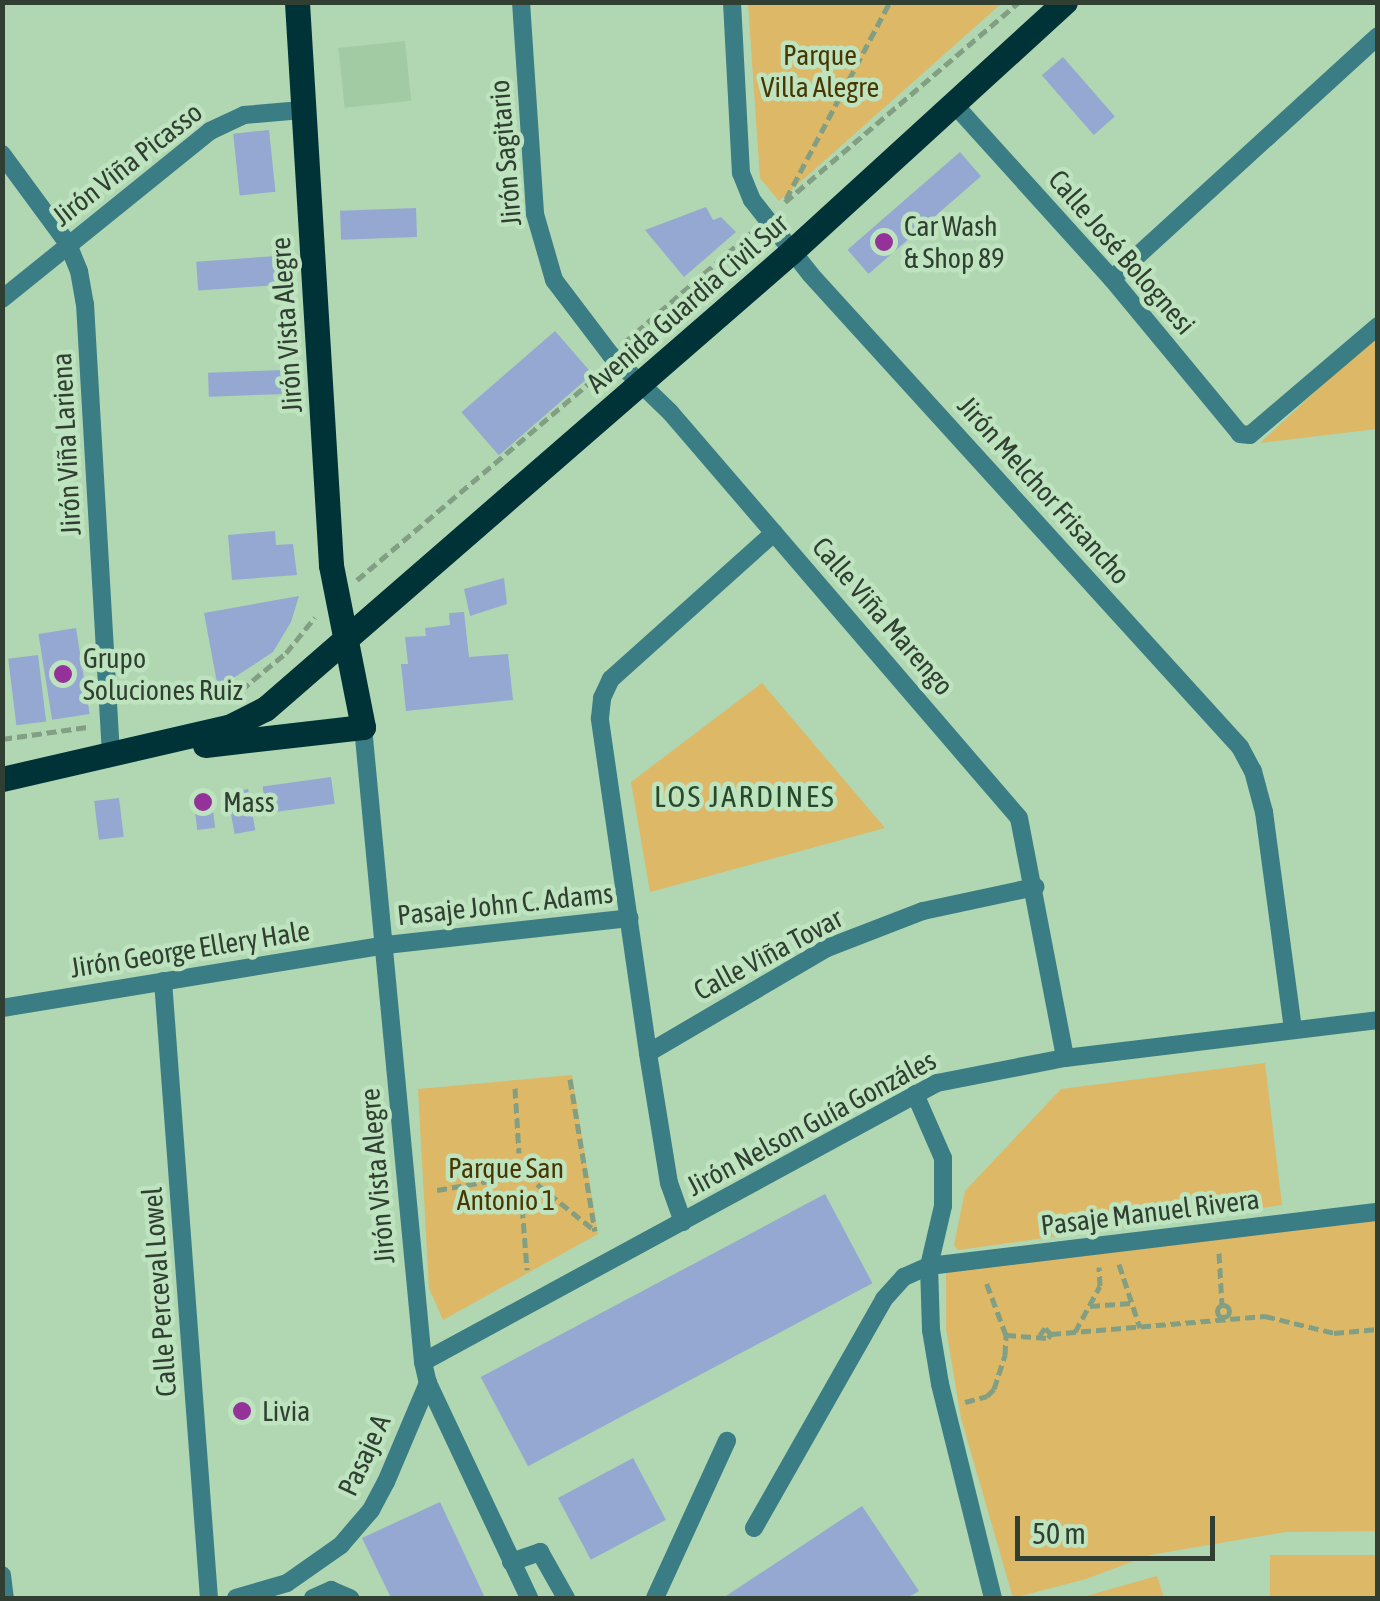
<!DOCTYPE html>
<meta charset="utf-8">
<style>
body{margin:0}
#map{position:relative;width:1380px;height:1601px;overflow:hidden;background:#b1d6b2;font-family:"Asap Condensed",sans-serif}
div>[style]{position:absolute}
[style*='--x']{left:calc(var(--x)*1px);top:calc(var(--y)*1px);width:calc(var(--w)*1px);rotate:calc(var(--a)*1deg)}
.built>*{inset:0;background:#a2cba3;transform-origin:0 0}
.green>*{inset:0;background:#dcb867;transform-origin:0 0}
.building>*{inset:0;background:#95a8d1;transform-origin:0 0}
.path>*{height:5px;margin-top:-2.5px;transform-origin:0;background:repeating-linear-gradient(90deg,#829f83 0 10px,transparent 0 15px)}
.path>.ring{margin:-2.5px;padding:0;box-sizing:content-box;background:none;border:5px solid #829f83;border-radius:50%}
.minor>*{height:18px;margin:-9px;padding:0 9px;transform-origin:9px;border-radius:9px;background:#3a7d85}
.major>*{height:25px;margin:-12.5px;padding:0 12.5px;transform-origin:12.5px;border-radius:12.5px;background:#003338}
.dots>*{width:28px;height:28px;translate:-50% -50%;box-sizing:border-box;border:5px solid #bee3bf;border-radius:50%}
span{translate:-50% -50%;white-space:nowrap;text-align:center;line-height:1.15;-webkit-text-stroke:9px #bee3bf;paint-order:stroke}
.park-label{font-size:28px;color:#4a3600}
.street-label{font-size:28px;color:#303f31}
.poi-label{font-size:28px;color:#303f31}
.left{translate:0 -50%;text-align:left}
.neighbourhood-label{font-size:30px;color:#29492b;letter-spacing:2.5px}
.frame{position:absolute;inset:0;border:5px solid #303f31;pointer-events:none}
.scale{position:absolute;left:1015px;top:1516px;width:200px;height:45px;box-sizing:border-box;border:5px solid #303f31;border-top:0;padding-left:12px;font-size:30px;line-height:35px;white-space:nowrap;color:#303f31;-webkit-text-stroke:8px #bee3bf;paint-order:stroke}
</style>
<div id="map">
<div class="built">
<div style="left:405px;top:41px;width:60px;height:67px;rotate:84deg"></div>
</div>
<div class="green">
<div style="clip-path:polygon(748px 3px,748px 2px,1002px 3px,779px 201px,760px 178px)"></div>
<div style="clip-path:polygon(1377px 334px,1377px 429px,1260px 443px)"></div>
<div style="clip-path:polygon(762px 683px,885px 828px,650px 892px,631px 782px)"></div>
<div style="clip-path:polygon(1265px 1063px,1282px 1205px,958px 1250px,954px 1245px,965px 1191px,1061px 1089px)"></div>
<div style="clip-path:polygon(572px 1075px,598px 1234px,443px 1320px,429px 1288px,418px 1089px)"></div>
<div style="clip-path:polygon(1377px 1219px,1377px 1531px,1286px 1532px,1150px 1555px,1086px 1579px,1013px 1598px,961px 1418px,946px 1329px,946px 1270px)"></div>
<div style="left:1377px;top:1555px;width:43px;height:107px;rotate:90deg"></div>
<div style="clip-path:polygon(1157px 1576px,1164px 1598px,1079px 1598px)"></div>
</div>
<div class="building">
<div style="left:1063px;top:57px;width:79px;height:28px;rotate:49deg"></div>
<div style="left:269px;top:130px;width:62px;height:36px;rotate:84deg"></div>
<div style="left:960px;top:152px;width:32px;height:149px;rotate:49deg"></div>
<div style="clip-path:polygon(706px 207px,713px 220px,721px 217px,736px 232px,684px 277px,645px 230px)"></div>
<div style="left:416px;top:208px;width:29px;height:76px;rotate:88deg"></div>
<div style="left:277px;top:256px;width:29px;height:81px;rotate:86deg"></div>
<div style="left:555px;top:331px;width:57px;height:124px;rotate:49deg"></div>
<div style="left:285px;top:370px;width:24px;height:77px;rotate:88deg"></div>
<div style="clip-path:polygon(275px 531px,276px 545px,293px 544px,297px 575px,232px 580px,228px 535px)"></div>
<div style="clip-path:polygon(504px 578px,507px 604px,470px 616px,464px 589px)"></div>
<div style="clip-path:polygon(299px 596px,291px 622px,273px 652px,218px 688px,204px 613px)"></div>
<div style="clip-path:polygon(464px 612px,469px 657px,508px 654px,513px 700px,406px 711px,401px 664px,408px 664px,405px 637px,426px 636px,425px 628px,450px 625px,449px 613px)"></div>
<div style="left:76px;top:628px;width:87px;height:38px;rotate:81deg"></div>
<div style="left:38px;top:655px;width:67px;height:30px;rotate:83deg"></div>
<div style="left:331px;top:777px;width:27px;height:69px;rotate:82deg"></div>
<div style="left:248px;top:789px;width:42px;height:21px;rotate:80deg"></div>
<div style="left:211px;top:794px;width:34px;height:18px;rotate:83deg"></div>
<div style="left:119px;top:798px;width:39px;height:25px;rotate:83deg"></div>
<div style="left:825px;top:1194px;width:101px;height:390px;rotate:62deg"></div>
<div style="left:633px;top:1458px;width:70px;height:85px;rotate:62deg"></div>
<div style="clip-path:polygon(440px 1502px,485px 1598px,391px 1598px,362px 1538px)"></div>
<div style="clip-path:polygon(862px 1506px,919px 1591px,907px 1598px,723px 1598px)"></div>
</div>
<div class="path">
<div style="--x:786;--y:199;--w:223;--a:-62.2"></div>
<div style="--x:785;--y:202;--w:308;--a:-40.5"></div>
<div style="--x:625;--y:342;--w:167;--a:-40.9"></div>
<div style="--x:357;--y:580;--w:319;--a:-40.3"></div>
<div style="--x:241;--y:690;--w:58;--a:-39.4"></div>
<div style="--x:286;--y:653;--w:46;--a:-51.1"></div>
<div style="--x:2;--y:739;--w:86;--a:-8"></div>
<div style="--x:570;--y:1079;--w:154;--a:80.7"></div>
<div style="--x:515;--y:1088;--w:65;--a:86.5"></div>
<div style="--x:537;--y:1184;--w:72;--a:38.8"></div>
<div style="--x:437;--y:1190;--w:65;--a:-9.8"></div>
<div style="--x:521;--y:1193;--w:77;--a:85.5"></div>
<div style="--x:1219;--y:1253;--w:52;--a:86.7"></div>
<div style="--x:1119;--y:1264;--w:67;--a:71.8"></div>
<div class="ring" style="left:1217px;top:1305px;width:7px;height:7px"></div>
<div style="--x:1090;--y:1306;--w:41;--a:-4.2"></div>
<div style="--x:1075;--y:1332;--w:52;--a:-61.5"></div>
<div style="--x:1100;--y:1286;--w:19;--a:-93"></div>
<div style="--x:1051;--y:1334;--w:215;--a:-4.8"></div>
<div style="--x:1265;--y:1316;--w:71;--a:13.8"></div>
<div style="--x:1334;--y:1333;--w:44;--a:-5.2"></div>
<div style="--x:1006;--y:1335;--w:42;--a:4.1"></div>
<div style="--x:1048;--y:1338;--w:5;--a:-53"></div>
<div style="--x:1051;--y:1334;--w:8;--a:-135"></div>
<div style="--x:1045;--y:1328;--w:9;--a:126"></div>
<div style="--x:965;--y:1402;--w:23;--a:-15"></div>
<div style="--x:987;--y:1396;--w:10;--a:-45"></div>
<div style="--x:994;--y:1389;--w:36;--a:-72"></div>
<div style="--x:1005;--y:1355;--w:20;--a:-87"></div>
<div style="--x:1006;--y:1335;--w:60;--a:-110.6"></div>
</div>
<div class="minor">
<div style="--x:521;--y:2;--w:212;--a:86.2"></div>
<div style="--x:535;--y:214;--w:69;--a:73.9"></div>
<div style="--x:554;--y:280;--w:94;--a:52.8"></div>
<div style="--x:611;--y:355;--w:82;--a:44"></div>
<div style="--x:670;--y:412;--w:535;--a:49.32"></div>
<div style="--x:1019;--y:818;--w:244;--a:79.1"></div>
<div style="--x:732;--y:2;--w:171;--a:87"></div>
<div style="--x:741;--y:173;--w:29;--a:68"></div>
<div style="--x:752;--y:200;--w:95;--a:51.8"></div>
<div style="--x:811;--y:275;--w:638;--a:47.73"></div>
<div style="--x:1240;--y:747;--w:27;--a:62"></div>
<div style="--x:1253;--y:771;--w:42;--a:75"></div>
<div style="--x:1264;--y:812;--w:220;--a:82.4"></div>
<div style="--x:953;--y:103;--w:237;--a:47.9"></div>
<div style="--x:1112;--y:279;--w:201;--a:50.4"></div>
<div style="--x:1240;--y:434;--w:10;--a:6"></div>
<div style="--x:1250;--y:435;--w:168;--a:-40.4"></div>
<div style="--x:2;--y:154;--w:112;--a:53.7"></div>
<div style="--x:68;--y:244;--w:29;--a:68"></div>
<div style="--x:79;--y:271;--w:34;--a:80"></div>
<div style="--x:85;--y:304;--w:453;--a:86.7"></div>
<div style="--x:1112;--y:279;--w:360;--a:-42.4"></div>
<div style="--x:2;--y:299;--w:267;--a:-38.9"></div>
<div style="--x:210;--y:131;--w:38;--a:-25"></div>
<div style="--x:244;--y:115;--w:58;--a:-4.9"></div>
<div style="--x:363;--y:727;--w:638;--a:84.6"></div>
<div style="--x:423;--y:1362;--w:22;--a:77"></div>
<div style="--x:428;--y:1383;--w:238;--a:64.8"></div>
<div style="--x:163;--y:981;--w:619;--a:85.74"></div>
<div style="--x:2;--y:1008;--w:389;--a:-9.3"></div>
<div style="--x:386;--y:945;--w:245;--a:-6.3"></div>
<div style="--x:648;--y:1053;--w:208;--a:-30.4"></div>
<div style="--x:827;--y:948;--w:103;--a:-21.1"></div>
<div style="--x:923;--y:911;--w:115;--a:-12.1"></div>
<div style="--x:915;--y:1094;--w:70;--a:66.4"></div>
<div style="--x:943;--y:1158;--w:48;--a:90"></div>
<div style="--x:943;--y:1206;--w:62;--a:103.1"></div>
<div style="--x:929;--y:1266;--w:64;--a:88.2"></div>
<div style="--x:931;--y:1330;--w:55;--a:80.5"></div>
<div style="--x:940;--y:1384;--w:220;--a:76.1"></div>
<div style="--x:683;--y:1222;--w:41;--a:-109.7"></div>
<div style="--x:669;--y:1183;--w:132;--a:-99.2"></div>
<div style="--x:648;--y:1053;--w:338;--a:-98.2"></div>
<div style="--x:600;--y:718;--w:20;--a:-84"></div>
<div style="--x:602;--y:698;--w:21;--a:-65"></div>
<div style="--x:611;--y:679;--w:219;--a:-41.9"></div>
<div style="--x:423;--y:1362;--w:585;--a:-28.49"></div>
<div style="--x:937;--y:1083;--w:130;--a:-11.1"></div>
<div style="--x:1065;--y:1058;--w:315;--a:-6.9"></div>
<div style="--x:754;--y:1528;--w:263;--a:-60.4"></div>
<div style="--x:884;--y:1299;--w:30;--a:-48"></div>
<div style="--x:904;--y:1277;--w:27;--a:-24"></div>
<div style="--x:929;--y:1266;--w:452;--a:-6.9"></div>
<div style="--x:511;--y:1562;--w:31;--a:-19"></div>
<div style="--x:540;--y:1552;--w:53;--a:60.5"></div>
<div style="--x:2;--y:1575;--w:23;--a:83"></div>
<div style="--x:236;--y:1598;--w:53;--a:-16.4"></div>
<div style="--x:287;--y:1583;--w:66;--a:-35.1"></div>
<div style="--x:341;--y:1545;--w:46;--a:-49.4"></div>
<div style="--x:371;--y:1510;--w:32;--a:-62"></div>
<div style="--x:386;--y:1482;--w:108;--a:-67"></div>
<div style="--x:313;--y:1598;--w:20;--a:-24"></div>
<div style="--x:331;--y:1590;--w:21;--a:23"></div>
<div style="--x:655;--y:1598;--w:173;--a:-65.4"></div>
</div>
<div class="major">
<div style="--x:205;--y:745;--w:159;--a:-6.5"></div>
<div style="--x:363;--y:727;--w:165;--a:-101.2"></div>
<div style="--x:331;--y:565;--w:564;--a:-93.46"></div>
<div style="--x:2;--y:779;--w:235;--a:-13"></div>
<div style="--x:231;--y:726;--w:38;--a:-27"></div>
<div style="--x:265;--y:709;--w:697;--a:-40.98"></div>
<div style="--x:791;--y:252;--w:371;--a:-42.4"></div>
</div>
<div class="dots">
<div style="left:884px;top:242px;background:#943299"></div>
<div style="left:63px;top:674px;background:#943299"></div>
<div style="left:203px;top:802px;background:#943299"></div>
<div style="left:242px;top:1411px;background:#943299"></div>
</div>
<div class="park-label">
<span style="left:820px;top:71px">Parque<br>Villa Alegre</span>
<span style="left:506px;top:1184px">Parque San<br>Antonio 1</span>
</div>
<div class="street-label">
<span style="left:505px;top:153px;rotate:-95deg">Jirón Sagitario</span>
<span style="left:127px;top:164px;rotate:-38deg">Jirón Viña Picasso</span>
<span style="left:1122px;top:252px;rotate:49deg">Calle José Bolognesi</span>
<span style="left:687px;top:303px;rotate:-41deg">Avenida Guardia Civil Sur</span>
<span style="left:286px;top:325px;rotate:-94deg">Jirón Vista Alegre</span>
<span style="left:66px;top:444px;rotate:-93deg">Jirón Viña Lariena</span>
<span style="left:1044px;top:490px;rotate:48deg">Jirón Melchor Frisancho</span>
<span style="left:883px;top:616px;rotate:49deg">Calle Viña Marengo</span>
<span style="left:505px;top:904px;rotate:-6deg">Pasaje John C. Adams</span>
<span style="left:190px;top:949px;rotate:-9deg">Jirón George Ellery Hale</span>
<span style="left:768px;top:954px;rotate:-28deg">Calle Viña Tovar</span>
<span style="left:811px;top:1123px;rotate:-28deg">Jirón Nelson Guía Gonzáles</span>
<span style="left:377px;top:1176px;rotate:-95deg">Jirón Vista Alegre</span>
<span style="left:1150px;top:1212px;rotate:-7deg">Pasaje Manuel Rivera</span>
<span style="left:159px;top:1292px;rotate:-94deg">Calle Perceval Lowel</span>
<span style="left:364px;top:1455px;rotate:-65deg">Pasaje A</span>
</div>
<div class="poi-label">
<span class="left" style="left:904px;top:242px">Car Wash<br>&amp; Shop 89</span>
<span class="left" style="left:83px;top:674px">Grupo<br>Soluciones Ruiz</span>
<span class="left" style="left:223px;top:802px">Mass</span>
<span class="left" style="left:262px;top:1411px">Livia</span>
</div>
<div class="neighbourhood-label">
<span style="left:745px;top:796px">LOS JARDINES</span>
</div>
<div class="frame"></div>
<div class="scale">50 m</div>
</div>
